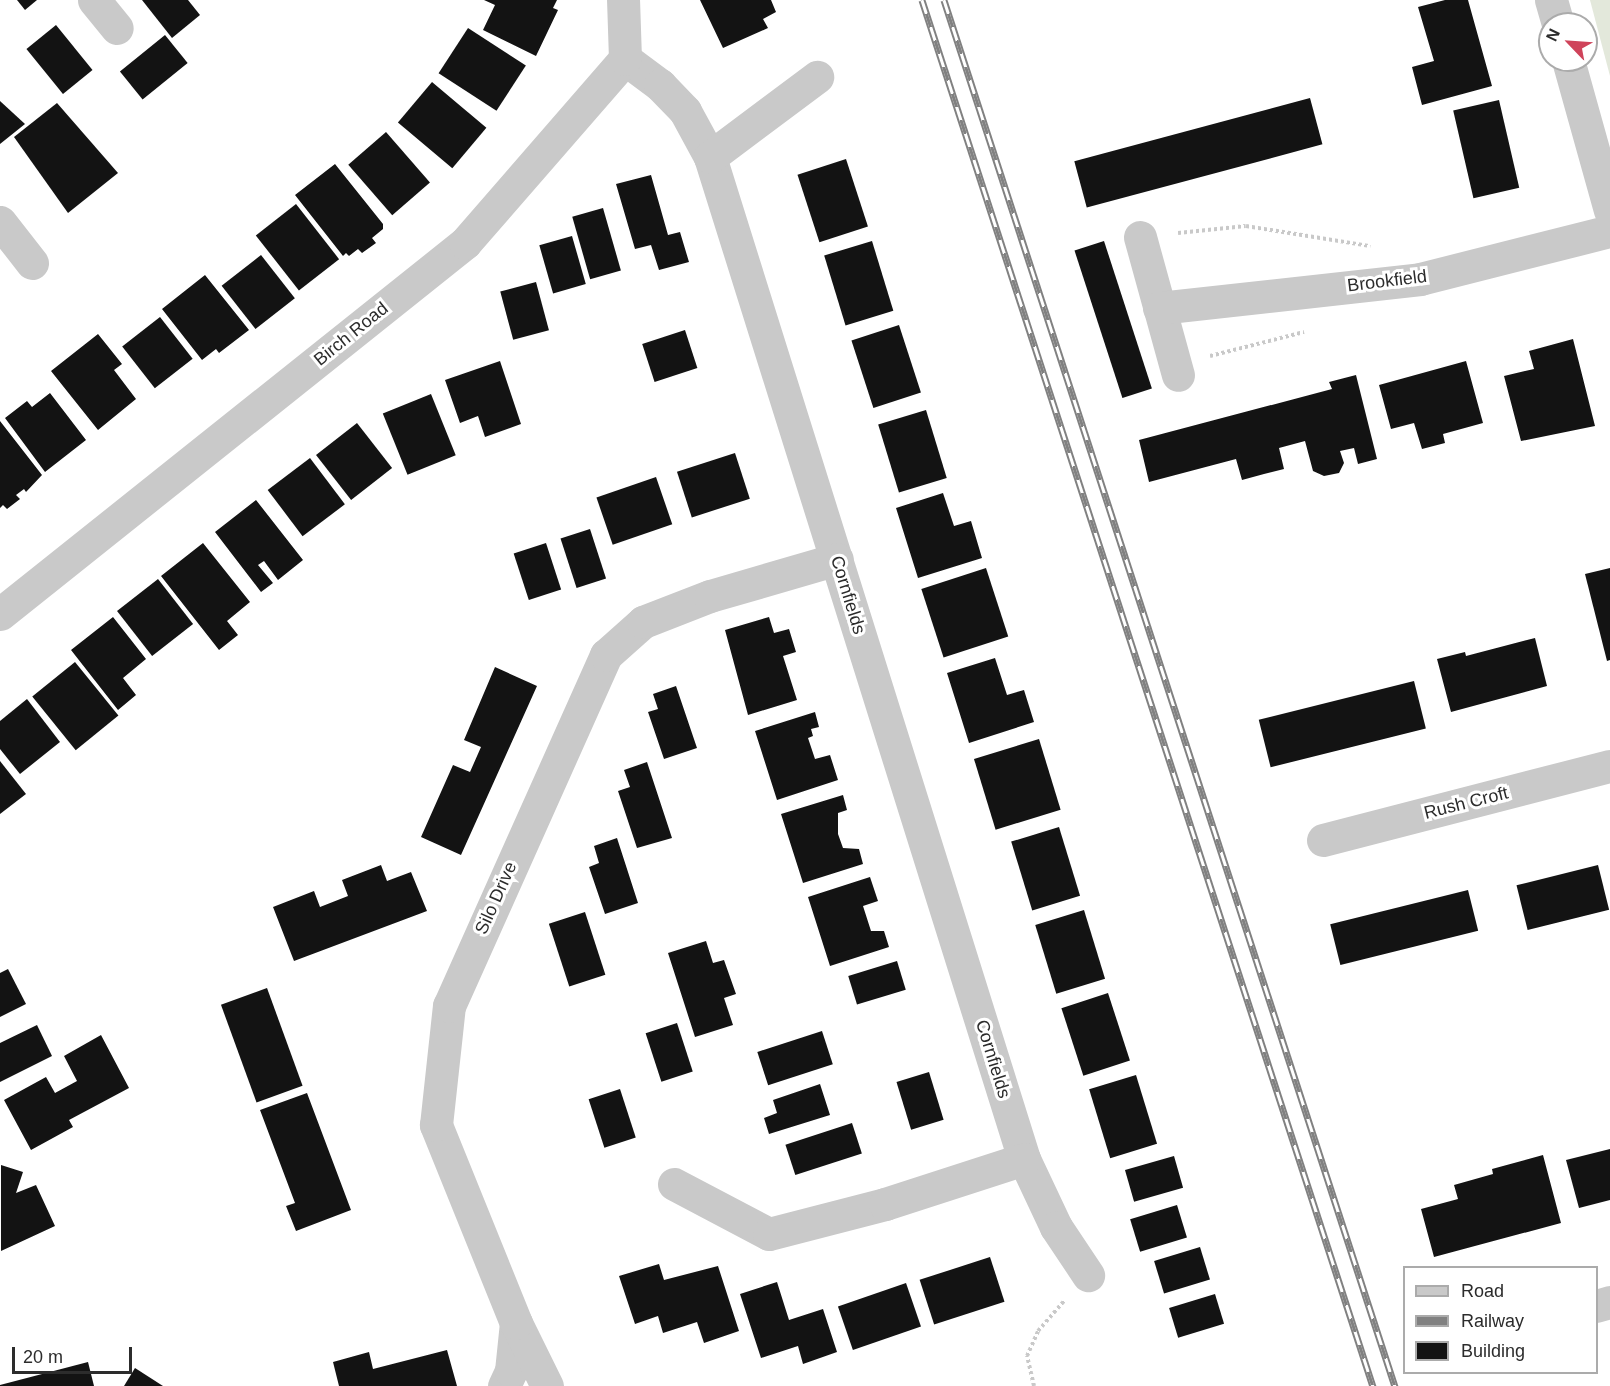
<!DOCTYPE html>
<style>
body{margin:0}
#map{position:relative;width:1610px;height:1386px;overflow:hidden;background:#fff;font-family:Helvetica,sans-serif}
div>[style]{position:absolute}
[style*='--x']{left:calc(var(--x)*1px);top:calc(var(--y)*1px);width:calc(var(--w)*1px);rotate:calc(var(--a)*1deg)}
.green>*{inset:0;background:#e3e8db}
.building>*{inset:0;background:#131313;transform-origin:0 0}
.path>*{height:4px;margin-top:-2px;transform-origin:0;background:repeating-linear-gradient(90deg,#c9c9c9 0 3px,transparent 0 6px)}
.minor>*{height:33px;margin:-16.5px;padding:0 16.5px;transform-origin:16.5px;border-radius:16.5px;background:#c9c9c9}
.rail>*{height:7px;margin-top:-3.5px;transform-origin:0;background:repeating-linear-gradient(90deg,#fff 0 14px,#818181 0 28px);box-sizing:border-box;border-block:2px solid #818181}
span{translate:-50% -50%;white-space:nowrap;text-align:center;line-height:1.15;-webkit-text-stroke:6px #fff;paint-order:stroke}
.street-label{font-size:18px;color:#2c2c2c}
.legend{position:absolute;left:1403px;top:1266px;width:195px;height:108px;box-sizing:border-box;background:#fff;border:2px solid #ababab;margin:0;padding:8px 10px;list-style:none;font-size:18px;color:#2c2c2c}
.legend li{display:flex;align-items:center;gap:12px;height:30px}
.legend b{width:30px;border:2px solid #ababab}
.north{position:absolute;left:1538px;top:12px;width:60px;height:60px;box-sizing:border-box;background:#fff;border:2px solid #ababab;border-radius:50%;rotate:295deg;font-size:16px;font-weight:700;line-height:24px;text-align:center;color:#2c2c2c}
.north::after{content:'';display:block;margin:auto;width:21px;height:27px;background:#cf435a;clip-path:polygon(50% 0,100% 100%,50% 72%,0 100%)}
.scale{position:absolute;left:12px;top:1347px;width:120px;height:27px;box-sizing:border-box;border:3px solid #2c2c2c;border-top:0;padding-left:8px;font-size:18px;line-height:21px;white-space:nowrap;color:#2c2c2c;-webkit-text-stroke:4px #fff;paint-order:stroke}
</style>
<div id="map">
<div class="green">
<div style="clip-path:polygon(1590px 0,1610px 0,1610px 76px)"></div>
</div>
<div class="building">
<div style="clip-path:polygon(17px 0,37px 0,25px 10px)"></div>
<div style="clip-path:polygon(142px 0,188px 0,200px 15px,172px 38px)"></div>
<div style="clip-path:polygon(484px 0,557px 0,553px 8px,558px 10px,536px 56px,483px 30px,495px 5px)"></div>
<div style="clip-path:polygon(700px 0,771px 0,776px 12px,763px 19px,768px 28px,723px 48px)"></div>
<div style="clip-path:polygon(1445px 0,1468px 0,1492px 86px,1422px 105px,1412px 67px,1434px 61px,1418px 7px)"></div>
<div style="left:56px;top:25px;width:58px;height:38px;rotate:51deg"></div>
<div style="left:468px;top:28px;width:69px;height:54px;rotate:33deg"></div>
<div style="left:165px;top:35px;width:36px;height:58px;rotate:51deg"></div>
<div style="left:432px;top:82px;width:71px;height:53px;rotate:40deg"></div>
<div style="left:1310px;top:98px;width:48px;height:244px;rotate:75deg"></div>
<div style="left:1499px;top:100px;width:90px;height:47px;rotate:77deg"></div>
<div style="clip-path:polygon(0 101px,25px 124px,0 144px)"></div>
<div style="clip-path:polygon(57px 103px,118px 173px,68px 213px,14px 137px)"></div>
<div style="left:386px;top:132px;width:67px;height:50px;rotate:49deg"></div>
<div style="left:846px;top:159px;width:71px;height:51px;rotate:72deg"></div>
<div style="clip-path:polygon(335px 164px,383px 224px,383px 229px,372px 238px,376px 243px,362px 253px,358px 249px,349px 256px,346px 253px,343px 256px,295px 195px)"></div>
<div style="clip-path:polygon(651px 175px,668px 235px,680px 232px,689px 262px,659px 270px,651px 245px,635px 249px,616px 184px)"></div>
<div style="left:296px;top:204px;width:70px;height:51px;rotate:52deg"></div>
<div style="left:603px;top:208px;width:65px;height:32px;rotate:74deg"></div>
<div style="left:572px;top:236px;width:50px;height:34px;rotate:74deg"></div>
<div style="left:872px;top:241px;width:73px;height:50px;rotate:73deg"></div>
<div style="left:1104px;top:241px;width:155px;height:31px;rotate:72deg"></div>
<div style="left:261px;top:255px;width:55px;height:50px;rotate:52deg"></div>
<div style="clip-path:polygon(205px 275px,249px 330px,219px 353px,216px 349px,202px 360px,162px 309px)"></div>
<div style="left:536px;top:282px;width:50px;height:37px;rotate:75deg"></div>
<div style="left:160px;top:317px;width:53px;height:48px;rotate:52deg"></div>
<div style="left:899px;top:325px;width:71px;height:50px;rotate:72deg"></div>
<div style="left:685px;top:330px;width:40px;height:45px;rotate:72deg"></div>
<div style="clip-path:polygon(98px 334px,122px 364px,114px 370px,136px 399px,98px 430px,51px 371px)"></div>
<div style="clip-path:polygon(1573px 339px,1595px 426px,1521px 441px,1504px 376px,1534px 369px,1529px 351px)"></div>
<div style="clip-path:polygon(500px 361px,521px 424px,485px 437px,478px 416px,460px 423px,445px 380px)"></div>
<div style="clip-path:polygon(1466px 361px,1483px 423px,1443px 434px,1445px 443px,1422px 449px,1414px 423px,1391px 429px,1379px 385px)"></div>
<div style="clip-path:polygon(1356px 375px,1377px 459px,1358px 464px,1354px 448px,1340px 451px,1344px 463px,1339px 473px,1324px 476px,1313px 471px,1305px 441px,1279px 448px,1284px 469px,1264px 474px,1242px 480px,1236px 459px,1149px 482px,1139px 440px,1332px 389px,1329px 382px)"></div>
<div style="clip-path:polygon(50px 393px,86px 440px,45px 472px,5px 418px,27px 401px,32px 407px)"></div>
<div style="left:431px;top:394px;width:66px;height:52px;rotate:68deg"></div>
<div style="left:926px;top:410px;width:71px;height:50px;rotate:73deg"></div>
<div style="clip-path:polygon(0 421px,42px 475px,26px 492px,24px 489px,16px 495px,20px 499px,7px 509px,3px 505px,0 508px)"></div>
<div style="left:357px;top:423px;width:57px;height:52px;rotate:52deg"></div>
<div style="left:735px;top:453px;width:48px;height:61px;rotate:72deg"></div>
<div style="left:310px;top:458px;width:58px;height:53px;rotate:53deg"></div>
<div style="left:656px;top:477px;width:50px;height:63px;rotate:71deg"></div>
<div style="clip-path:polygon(943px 493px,954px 526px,971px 521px,982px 558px,918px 578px,896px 508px)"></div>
<div style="clip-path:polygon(256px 500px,303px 560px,278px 580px,264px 561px,258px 565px,273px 583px,261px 592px,215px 532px)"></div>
<div style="left:590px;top:529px;width:52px;height:31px;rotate:72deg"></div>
<div style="clip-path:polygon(203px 543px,250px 602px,227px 621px,238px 635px,219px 650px,161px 576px)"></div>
<div style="left:546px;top:543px;width:49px;height:34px;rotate:72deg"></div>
<div style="left:986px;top:568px;width:72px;height:68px;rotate:72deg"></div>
<div style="clip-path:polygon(1610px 568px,1610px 660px,1607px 661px,1585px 574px)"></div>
<div style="left:158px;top:579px;width:57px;height:52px;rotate:52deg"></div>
<div style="clip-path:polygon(113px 617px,146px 659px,123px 678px,136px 695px,118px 710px,71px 650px)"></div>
<div style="clip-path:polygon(769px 617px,774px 633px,789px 629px,796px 652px,783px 656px,797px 700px,748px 715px,725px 630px)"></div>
<div style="clip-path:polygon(1535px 638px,1547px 686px,1451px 712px,1437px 659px,1465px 652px,1466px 656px)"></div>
<div style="clip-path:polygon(995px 658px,1007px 695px,1024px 690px,1034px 722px,969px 743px,947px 673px)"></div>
<div style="left:75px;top:662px;width:69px;height:55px;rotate:51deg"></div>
<div style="clip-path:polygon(495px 667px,537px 686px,461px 855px,421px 837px,453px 765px,470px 772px,481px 747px,464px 740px)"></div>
<div style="left:1414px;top:681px;width:49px;height:160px;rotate:76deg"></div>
<div style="clip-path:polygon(676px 686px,697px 748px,664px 759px,648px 712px,658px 709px,653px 694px)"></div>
<div style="clip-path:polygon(27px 699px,60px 742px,20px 774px,0 749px,0 721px)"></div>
<div style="clip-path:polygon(815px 712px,819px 727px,811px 729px,813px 736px,808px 738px,815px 759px,830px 755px,838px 780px,777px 800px,755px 731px)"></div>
<div style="left:1039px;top:739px;width:74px;height:68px;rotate:73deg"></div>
<div style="clip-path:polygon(0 761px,26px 794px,0 814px)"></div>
<div style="clip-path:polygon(647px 762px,672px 838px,637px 848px,618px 791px,630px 787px,624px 770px)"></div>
<div style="clip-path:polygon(843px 795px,847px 810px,838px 813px,838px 834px,843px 848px,859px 849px,863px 864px,803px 883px,781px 814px)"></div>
<div style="left:1059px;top:827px;width:72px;height:50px;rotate:73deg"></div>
<div style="clip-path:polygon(617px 838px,638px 903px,605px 914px,589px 867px,599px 863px,594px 846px)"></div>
<div style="clip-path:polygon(381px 865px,387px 881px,411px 872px,427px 911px,294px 961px,273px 907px,314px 891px,320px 907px,348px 896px,342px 880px)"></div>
<div style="left:1598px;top:865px;width:46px;height:84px;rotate:76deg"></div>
<div style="clip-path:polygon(870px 877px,878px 901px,863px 906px,871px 931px,884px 931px,889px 947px,830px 966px,808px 897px)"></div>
<div style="left:1468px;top:890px;width:42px;height:142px;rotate:76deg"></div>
<div style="left:1084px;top:910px;width:72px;height:51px;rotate:73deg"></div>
<div style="left:585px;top:912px;width:66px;height:38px;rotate:72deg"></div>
<div style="clip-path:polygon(706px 941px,713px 963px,724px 960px,736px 994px,724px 998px,733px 1025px,695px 1037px,668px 953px)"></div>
<div style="left:897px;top:961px;width:30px;height:51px;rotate:73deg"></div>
<div style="clip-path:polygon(8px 969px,26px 1004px,0 1017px,0 973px)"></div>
<div style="left:267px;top:988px;width:104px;height:49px;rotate:70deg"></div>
<div style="left:1108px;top:993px;width:71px;height:49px;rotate:72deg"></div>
<div style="left:677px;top:1023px;width:51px;height:33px;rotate:72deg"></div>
<div style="clip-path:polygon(37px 1025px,52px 1056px,0 1082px,0 1043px)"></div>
<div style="left:822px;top:1031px;width:35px;height:68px;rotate:72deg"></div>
<div style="clip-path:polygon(101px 1035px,129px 1088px,69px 1120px,73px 1127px,31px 1150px,4px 1100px,46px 1077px,55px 1093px,77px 1081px,64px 1056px)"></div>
<div style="left:929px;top:1072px;width:50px;height:34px;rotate:73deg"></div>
<div style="left:1136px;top:1075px;width:72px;height:49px;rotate:73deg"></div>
<div style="clip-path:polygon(820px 1084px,830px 1115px,769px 1134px,764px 1118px,777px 1113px,773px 1100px)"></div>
<div style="left:620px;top:1089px;width:51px;height:33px;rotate:72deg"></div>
<div style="clip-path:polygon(307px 1093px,351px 1210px,296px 1231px,286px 1206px,295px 1203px,260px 1110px)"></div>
<div style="left:852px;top:1123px;width:32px;height:70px;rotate:72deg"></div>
<div style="clip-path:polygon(1610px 1149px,1610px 1200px,1579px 1208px,1566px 1160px)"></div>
<div style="clip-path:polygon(1543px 1155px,1561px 1223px,1434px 1257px,1421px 1209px,1458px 1199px,1454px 1185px,1493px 1174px,1492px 1169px)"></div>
<div style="left:1174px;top:1156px;width:33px;height:51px;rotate:74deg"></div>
<div style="clip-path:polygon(1px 1165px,23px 1172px,16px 1193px,36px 1185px,55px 1226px,1px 1251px)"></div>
<div style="left:1177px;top:1205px;width:34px;height:49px;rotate:73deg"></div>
<div style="left:1200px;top:1247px;width:34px;height:48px;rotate:73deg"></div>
<div style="left:990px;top:1257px;width:47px;height:74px;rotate:72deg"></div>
<div style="clip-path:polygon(659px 1264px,664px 1280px,718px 1266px,739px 1331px,704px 1343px,697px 1322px,663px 1333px,658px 1316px,635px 1324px,619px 1276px)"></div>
<div style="clip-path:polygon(777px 1282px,789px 1320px,823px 1309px,837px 1352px,803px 1364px,798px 1346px,761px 1358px,740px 1294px)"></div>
<div style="left:906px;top:1283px;width:46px;height:72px;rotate:71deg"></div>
<div style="left:1215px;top:1294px;width:31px;height:48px;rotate:73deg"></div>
<div style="clip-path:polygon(447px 1350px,457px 1386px,339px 1386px,333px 1362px,369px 1352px,373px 1369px)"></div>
<div style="clip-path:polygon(88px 1362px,94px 1386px,0 1386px,0 1385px)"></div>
<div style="clip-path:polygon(135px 1368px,163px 1386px,124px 1386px)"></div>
</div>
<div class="path">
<div style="--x:1178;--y:233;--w:68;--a:-5.9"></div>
<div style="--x:1246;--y:226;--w:126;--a:9.2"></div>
<div style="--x:1210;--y:356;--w:97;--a:-14.3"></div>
<div style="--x:1034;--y:1386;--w:31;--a:-103"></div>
<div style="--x:1027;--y:1356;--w:27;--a:-66"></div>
<div style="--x:1038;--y:1331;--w:40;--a:-49"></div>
</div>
<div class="minor">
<div style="--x:94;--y:0;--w:36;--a:51"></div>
<div style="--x:1551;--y:0;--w:25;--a:74"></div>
<div style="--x:625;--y:59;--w:44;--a:36.6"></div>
<div style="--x:660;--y:85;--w:36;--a:46"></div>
<div style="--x:685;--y:111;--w:52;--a:61.5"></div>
<div style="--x:710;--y:157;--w:1050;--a:72.6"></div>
<div style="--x:1024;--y:1159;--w:75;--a:64.8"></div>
<div style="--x:1056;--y:1227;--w:58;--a:56.3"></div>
<div style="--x:1568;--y:60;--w:156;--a:74.4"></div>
<div style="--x:710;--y:157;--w:134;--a:-36.8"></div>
<div style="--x:0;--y:222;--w:52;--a:52"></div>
<div style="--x:1140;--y:237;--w:143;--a:74.6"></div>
<div style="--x:1159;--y:308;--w:263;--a:-6.3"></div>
<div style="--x:1420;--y:279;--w:196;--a:-14.2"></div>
<div style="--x:0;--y:614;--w:595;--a:-38.58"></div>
<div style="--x:465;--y:243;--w:244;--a:-49"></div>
<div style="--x:625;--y:59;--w:59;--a:-91.9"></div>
<div style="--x:1323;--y:840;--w:296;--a:-14.5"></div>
<div style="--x:674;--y:1184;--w:107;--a:27.8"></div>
<div style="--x:769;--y:1234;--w:120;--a:-14.5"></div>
<div style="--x:885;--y:1204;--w:146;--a:-17.9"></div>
<div style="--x:1596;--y:1306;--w:15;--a:-16"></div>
<div style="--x:504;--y:1386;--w:17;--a:-65"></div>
<div style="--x:511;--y:1371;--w:48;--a:-84.1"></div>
<div style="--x:547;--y:1386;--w:70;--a:-116.2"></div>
<div style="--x:516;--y:1323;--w:214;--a:-112"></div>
<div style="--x:436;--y:1125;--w:120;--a:-83.8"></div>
<div style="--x:449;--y:1006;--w:385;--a:-65.9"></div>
<div style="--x:606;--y:655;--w:50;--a:-41.7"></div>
<div style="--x:643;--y:622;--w:72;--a:-21.2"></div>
<div style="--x:710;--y:596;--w:132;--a:-16.2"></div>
</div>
<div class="rail">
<div style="--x:922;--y:0;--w:1458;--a:71.98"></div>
<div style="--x:944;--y:0;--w:1458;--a:71.98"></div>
</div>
<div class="street-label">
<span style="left:1387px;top:281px;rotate:-7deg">Brookfield</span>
<span style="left:351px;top:334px;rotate:-39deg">Birch Road</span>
<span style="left:848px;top:595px;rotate:73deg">Cornfields</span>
<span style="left:1466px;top:803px;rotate:-14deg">Rush Croft</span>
<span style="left:496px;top:898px;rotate:-66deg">Silo Drive</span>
<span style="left:993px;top:1059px;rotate:73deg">Cornfields</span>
</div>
<ul class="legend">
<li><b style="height:8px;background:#c9c9c9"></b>Road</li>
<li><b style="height:8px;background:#818181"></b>Railway</li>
<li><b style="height:16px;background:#131313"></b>Building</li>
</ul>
<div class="north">N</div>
<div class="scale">20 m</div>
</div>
